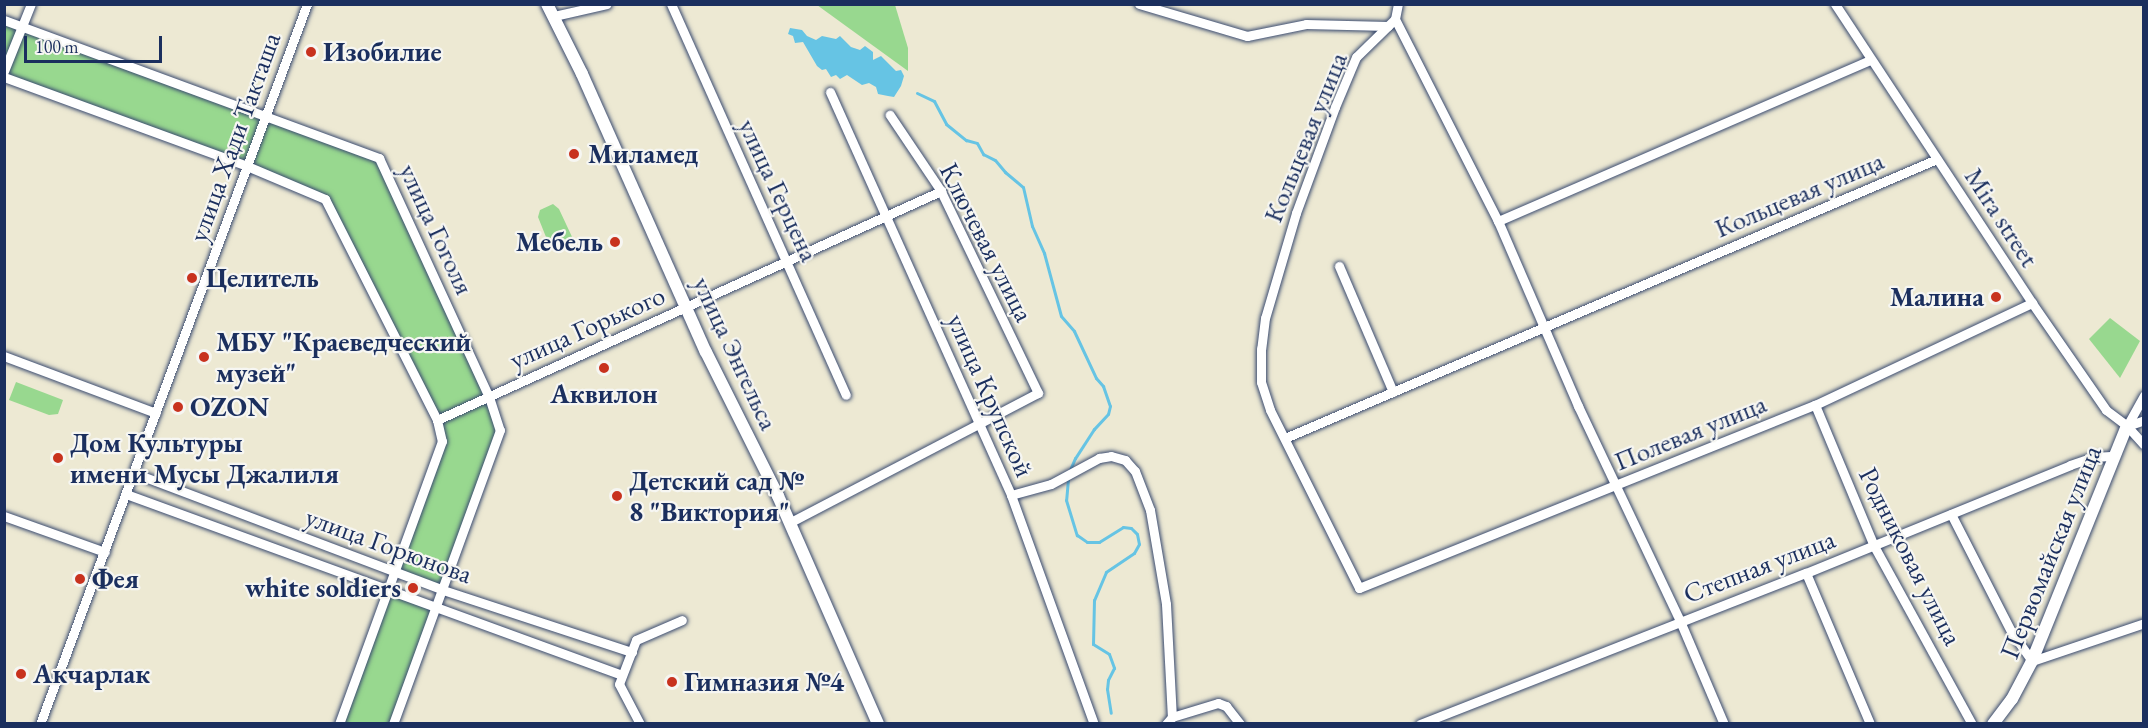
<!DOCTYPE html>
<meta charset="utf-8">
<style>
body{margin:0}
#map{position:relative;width:2148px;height:728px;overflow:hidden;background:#ede9d3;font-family:"EB Garamond",serif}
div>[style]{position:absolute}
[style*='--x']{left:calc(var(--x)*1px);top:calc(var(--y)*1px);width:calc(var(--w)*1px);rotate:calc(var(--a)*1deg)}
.green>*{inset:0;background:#98d88f}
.water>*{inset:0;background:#66c4e4}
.stream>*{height:3px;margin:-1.5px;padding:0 1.5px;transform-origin:1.5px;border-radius:1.5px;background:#66c4e4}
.roads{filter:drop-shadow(0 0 2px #3a4b70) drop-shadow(0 0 2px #3a4b70)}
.street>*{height:9px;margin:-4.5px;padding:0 4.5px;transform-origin:4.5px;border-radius:4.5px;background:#fff}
.secondary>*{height:12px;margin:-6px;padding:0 6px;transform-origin:6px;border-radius:6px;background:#fff}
.dots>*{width:16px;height:16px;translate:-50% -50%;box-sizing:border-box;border:3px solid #f6f6f2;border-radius:50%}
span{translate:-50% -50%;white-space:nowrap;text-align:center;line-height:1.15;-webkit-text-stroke:4.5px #f6f6f2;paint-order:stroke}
.poi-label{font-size:27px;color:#1b2f5e;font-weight:700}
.left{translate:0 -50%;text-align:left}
.right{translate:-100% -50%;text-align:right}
.street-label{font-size:27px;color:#1b2f5e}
.frame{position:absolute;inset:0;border:6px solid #1b2f5e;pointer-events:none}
.scale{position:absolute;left:24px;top:36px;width:138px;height:27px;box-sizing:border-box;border:3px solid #1b2f5e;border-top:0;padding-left:8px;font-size:18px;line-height:21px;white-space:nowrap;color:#1b2f5e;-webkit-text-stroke:4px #f6f6f2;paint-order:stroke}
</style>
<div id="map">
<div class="green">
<div style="clip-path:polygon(817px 5px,895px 5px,908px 48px,908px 71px)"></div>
<div style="clip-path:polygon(4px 20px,379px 158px,500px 430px,443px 590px,393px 571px,442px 441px,437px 420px,325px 199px,5px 77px)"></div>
<div style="clip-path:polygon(553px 204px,559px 209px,573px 239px,570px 247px,560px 252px,554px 251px,550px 247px,538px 217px,540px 210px)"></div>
<div style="clip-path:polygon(2110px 318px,2140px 341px,2120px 378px,2089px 339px)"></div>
<div style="clip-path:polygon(16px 382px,63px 400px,58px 414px,49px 415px,9px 400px)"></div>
<div style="clip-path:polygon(387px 589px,436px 607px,393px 723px,339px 724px)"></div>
</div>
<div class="water">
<div style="clip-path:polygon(790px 28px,802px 30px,807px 36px,816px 40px,822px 36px,836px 39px,840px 36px,851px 47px,860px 50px,865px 46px,873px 52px,873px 60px,881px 56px,896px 71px,901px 70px,904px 76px,901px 86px,894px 97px,888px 96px,878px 94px,876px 87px,869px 83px,862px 85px,847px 75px,840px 79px,836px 75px,831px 77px,826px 69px,822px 70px,817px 66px,803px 42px,795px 43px,793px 36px,788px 34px)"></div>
</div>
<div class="stream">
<div style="--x:917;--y:93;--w:19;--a:25"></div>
<div style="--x:934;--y:101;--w:26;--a:62"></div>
<div style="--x:946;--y:124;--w:26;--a:39"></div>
<div style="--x:966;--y:140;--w:11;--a:15"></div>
<div style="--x:977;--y:143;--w:13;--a:61"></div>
<div style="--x:983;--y:154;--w:13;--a:27"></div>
<div style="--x:995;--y:160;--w:16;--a:50"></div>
<div style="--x:1005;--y:172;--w:23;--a:40"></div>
<div style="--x:1023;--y:187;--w:40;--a:77"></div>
<div style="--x:1032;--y:226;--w:30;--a:66"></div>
<div style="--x:1044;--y:253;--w:65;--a:74.9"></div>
<div style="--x:1061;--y:316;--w:20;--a:49"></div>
<div style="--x:1074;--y:331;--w:52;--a:64.9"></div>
<div style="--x:1096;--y:378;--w:11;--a:49"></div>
<div style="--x:1103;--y:386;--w:21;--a:71"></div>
<div style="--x:1110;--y:406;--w:8;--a:104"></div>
<div style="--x:1108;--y:414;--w:21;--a:133"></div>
<div style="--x:1094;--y:429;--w:35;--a:123"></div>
<div style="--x:1075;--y:458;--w:15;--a:113"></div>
<div style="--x:1068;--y:479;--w:21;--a:95"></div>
<div style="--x:1066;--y:500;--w:37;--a:73"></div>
<div style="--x:1077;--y:535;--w:12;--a:35"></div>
<div style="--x:1087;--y:542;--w:12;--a:0"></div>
<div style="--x:1099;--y:542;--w:28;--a:-32"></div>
<div style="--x:1123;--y:527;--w:8;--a:7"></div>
<div style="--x:1131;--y:528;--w:8;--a:45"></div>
<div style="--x:1137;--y:534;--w:10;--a:79"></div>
<div style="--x:1139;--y:544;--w:10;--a:119"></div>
<div style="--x:1134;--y:553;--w:34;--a:146"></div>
<div style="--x:1106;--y:572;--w:30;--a:113"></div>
<div style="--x:1094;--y:600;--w:44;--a:91.3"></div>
<div style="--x:1093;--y:644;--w:19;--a:32"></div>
<div style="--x:1109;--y:654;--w:15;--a:70"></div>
<div style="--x:1114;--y:668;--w:13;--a:117"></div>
<div style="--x:1108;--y:680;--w:9;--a:96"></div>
<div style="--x:1107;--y:689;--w:24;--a:81"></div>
</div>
<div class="roads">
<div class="street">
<div style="--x:671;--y:4;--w:428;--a:65.9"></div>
<div style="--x:1139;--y:4;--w:113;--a:16.5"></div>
<div style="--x:1247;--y:36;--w:60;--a:-11.5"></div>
<div style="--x:1306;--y:24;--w:82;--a:1.4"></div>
<div style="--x:1835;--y:4;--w:358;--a:56.6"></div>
<div style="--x:2032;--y:303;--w:130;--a:55.3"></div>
<div style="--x:2106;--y:410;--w:26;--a:37"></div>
<div style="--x:2127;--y:426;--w:25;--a:48"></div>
<div style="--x:554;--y:16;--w:54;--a:-12.8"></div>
<div style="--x:1395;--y:19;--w:54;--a:135.7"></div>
<div style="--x:1356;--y:57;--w:54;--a:112.8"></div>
<div style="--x:1335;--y:107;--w:113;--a:110.2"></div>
<div style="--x:1296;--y:213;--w:109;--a:106.4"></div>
<div style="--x:1265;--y:318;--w:31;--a:97"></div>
<div style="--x:1261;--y:349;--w:33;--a:90"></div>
<div style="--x:1261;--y:382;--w:29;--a:72"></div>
<div style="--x:1270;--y:410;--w:199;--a:63.4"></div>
<div style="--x:1359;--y:588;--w:491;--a:-21.9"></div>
<div style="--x:1815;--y:405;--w:240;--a:-25.2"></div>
<div style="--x:1395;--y:19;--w:227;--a:63"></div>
<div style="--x:1498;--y:221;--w:202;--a:66.6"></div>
<div style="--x:1578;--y:406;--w:238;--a:64.6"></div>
<div style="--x:1680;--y:621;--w:112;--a:66.9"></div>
<div style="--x:1395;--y:19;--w:15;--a:-79"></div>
<div style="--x:4;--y:20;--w:400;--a:20.2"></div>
<div style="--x:379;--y:158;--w:263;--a:65.3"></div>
<div style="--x:489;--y:397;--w:35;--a:72"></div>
<div style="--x:500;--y:430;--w:313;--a:110"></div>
<div style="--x:4;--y:71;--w:72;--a:-68.1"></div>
<div style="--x:4;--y:77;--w:259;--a:20.1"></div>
<div style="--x:247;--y:166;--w:85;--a:22.9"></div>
<div style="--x:325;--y:199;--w:248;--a:63.1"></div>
<div style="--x:437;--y:420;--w:22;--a:77"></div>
<div style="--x:442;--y:441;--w:301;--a:110"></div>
<div style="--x:830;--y:92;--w:442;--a:65.8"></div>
<div style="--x:1011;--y:495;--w:244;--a:70.1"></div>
<div style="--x:1498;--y:221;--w:405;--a:-23.4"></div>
<div style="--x:1339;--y:266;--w:137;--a:66.8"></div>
<div style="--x:4;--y:356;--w:162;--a:20.6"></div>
<div style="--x:1815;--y:405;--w:153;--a:67.3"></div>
<div style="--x:1874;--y:546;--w:203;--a:61.2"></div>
<div style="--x:437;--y:420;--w:554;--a:-24.44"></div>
<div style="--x:2127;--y:426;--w:35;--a:-61"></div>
<div style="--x:2127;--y:426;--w:18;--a:-19"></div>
<div style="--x:1285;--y:438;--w:709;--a:-23.17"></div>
<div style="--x:134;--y:473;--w:330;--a:20.7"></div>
<div style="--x:443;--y:590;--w:199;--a:18.2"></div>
<div style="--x:126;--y:494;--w:528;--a:20.05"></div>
<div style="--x:1011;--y:495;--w:41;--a:-15.4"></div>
<div style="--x:1051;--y:484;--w:55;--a:-28.4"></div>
<div style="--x:1099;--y:458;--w:12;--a:-9"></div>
<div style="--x:1111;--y:456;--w:15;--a:16"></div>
<div style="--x:1125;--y:460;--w:15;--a:48"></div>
<div style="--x:1135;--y:471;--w:42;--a:69"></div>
<div style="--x:1150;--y:510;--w:95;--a:80.3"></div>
<div style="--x:1166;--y:604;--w:113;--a:87"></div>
<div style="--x:1951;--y:514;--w:131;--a:62.9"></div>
<div style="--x:2011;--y:631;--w:37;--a:55"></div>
<div style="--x:2032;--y:661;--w:118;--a:-18.7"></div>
<div style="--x:4;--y:516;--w:107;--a:19.6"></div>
<div style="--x:789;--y:523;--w:281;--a:-27.6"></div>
<div style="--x:1038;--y:393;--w:224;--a:-115.7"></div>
<div style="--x:941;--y:191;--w:92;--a:-123.9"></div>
<div style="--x:1806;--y:573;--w:164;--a:67"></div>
<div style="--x:40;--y:724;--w:768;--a:-69.65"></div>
<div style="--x:640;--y:724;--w:45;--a:-117.7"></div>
<div style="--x:619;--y:684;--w:47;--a:-68.9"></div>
<div style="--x:636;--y:640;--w:50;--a:-23.5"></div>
<div style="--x:1166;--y:724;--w:9;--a:-49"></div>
<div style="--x:1172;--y:717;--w:48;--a:-16.9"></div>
<div style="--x:1218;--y:703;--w:9;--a:21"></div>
<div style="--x:1226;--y:706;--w:23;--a:52"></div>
<div style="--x:1420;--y:724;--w:414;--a:-21.4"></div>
<div style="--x:1806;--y:573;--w:285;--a:-22.2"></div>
<div style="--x:2070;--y:465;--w:24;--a:-19"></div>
<div style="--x:2093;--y:457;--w:22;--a:-3"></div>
</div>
<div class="secondary">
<div style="--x:547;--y:4;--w:78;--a:63.4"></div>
<div style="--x:582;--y:74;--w:304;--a:66"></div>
<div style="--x:706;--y:352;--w:161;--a:63.4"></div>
<div style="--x:778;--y:496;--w:249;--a:66.3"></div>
<div style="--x:1993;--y:724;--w:31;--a:-53"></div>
<div style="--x:2012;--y:699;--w:43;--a:-62.2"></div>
<div style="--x:2032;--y:661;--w:253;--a:-68"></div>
</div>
</div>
<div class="dots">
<div style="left:311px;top:52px;background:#c8321e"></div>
<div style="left:574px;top:154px;background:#c8321e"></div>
<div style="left:615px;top:242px;background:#c8321e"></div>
<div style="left:192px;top:278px;background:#c8321e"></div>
<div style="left:1996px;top:297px;background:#c8321e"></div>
<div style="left:204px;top:357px;background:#c8321e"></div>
<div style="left:604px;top:368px;background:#c8321e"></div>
<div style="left:178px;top:407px;background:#c8321e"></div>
<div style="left:58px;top:458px;background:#c8321e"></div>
<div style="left:617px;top:496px;background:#c8321e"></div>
<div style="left:80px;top:579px;background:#c8321e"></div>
<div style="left:413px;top:588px;background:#c8321e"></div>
<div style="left:21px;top:674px;background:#c8321e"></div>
<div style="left:672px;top:682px;background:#c8321e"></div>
</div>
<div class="poi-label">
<span class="left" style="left:323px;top:52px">Изобилие</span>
<span class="left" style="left:588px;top:154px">Миламед</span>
<span class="right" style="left:603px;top:242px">Мебель</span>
<span class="left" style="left:206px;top:278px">Целитель</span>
<span class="right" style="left:1984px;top:297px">Малина</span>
<span class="left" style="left:216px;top:357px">МБУ "Краеведческий<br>музей"</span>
<span style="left:604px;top:394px">Аквилон</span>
<span class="left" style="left:190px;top:407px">OZON</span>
<span class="left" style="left:70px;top:458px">Дом Культуры<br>имени Мусы Джалиля</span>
<span class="left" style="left:629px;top:496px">Детский сад №<br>8 "Виктория"</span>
<span class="left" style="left:92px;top:579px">Фея</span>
<span class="right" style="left:401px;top:588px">white soldiers</span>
<span class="left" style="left:33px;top:674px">Акчарлак</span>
<span class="left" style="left:684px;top:682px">Гимназия №4</span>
</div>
<div class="street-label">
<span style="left:234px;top:137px;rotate:-70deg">улица Хади Такташа</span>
<span style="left:1305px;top:137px;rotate:-68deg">Кольцевая улица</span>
<span style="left:779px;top:190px;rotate:65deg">улица Герцена</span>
<span style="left:1799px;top:194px;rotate:-23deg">Кольцевая улица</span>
<span style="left:2002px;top:217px;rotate:57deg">Mira street</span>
<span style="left:437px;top:229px;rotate:65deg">улица Гоголя</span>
<span style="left:987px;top:242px;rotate:63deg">Ключевая улица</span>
<span style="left:587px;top:327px;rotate:-24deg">улица Горького</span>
<span style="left:736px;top:353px;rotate:65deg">улица Энгельса</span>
<span style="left:991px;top:395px;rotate:66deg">улица Крупской</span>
<span style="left:1690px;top:432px;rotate:-22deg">Полевая улица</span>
<span style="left:389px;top:545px;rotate:20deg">улица Горюнова</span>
<span style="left:2050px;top:552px;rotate:-68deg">Первомайская улица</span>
<span style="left:1911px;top:556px;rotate:63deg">Родниковая улица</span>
<span style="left:1759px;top:566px;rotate:-21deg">Степная улица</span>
</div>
<div class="frame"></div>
<div class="scale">100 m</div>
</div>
